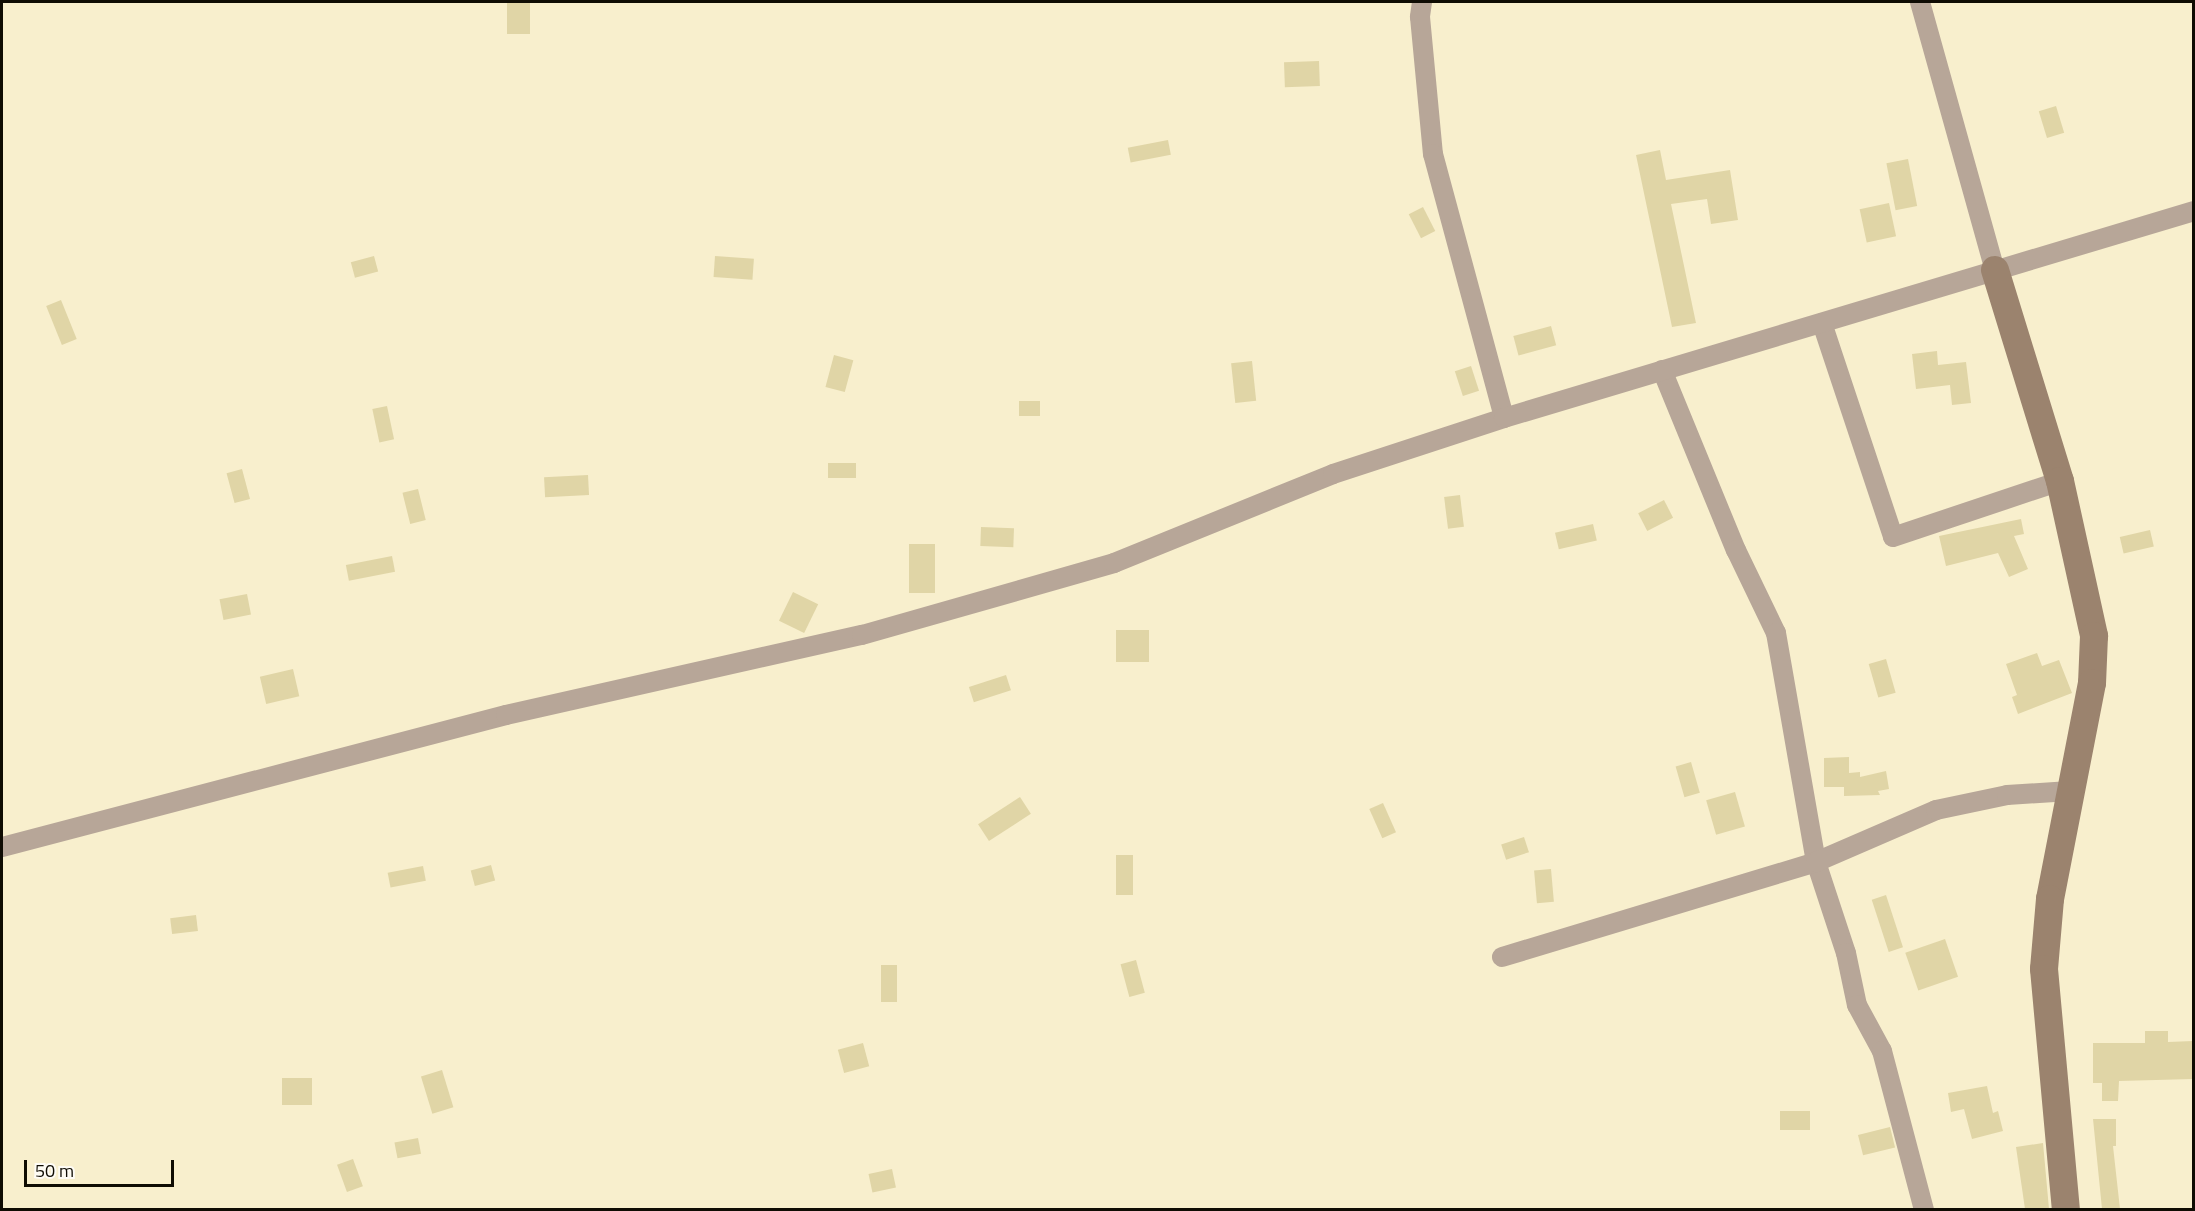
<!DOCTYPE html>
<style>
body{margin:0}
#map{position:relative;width:2195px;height:1211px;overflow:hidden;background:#f8efcd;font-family:"Titillium Web",sans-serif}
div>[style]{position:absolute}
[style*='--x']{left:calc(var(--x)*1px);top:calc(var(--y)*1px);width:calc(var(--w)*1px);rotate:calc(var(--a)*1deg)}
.building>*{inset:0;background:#e0d5a6;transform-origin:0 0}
.street>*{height:20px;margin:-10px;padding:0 10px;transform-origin:10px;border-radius:10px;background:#b7a698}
.secondary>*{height:28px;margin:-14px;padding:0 14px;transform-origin:14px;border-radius:14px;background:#9b836e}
span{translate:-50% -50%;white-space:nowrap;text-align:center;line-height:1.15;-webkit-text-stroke:6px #fefcf5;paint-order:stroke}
.frame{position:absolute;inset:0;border:3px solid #0f0c03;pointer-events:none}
.scale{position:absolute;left:24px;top:1160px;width:150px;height:27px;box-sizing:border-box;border:3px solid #0f0c03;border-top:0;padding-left:8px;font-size:18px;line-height:21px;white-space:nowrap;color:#0f0c03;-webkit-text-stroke:4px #fefcf5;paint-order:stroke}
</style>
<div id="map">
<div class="building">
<div style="left:507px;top:2px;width:23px;height:32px"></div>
<div style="left:1319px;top:61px;width:25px;height:35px;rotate:88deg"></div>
<div style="left:2056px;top:106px;width:28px;height:18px;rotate:73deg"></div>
<div style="left:1168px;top:140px;width:15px;height:41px;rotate:79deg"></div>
<div style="clip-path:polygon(1660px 150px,1666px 180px,1730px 170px,1738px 220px,1711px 224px,1707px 199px,1671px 204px,1696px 323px,1672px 327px,1636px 155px)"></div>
<div style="left:1908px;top:159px;width:48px;height:22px;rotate:79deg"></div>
<div style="left:1889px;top:203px;width:34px;height:30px;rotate:78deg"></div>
<div style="left:1423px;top:207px;width:27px;height:16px;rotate:63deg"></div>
<div style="left:374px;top:256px;width:16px;height:24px;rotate:75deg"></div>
<div style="left:715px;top:256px;width:39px;height:21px;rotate:4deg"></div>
<div style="left:61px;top:300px;width:42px;height:16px;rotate:68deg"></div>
<div style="left:1551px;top:326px;width:20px;height:39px;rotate:75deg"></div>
<div style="clip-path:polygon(1937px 351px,1938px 365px,1966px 362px,1971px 403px,1952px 405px,1950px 385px,1916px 389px,1912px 354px)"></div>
<div style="left:834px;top:355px;width:20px;height:33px;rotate:15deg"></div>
<div style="left:1252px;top:361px;width:40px;height:21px;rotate:84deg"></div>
<div style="left:1471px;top:366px;width:26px;height:17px;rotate:72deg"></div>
<div style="left:1019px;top:401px;width:21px;height:15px"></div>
<div style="left:387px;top:406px;width:34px;height:15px;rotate:78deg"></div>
<div style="left:828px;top:463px;width:28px;height:15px"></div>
<div style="left:242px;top:469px;width:31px;height:16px;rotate:75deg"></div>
<div style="left:588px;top:475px;width:20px;height:44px;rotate:87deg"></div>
<div style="left:418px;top:489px;width:32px;height:16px;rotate:76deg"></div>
<div style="left:1460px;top:495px;width:32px;height:16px;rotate:83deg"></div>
<div style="left:1664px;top:500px;width:20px;height:29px;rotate:63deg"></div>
<div style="clip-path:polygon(2021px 519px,2024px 534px,2014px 536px,2028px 569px,2009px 577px,1998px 553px,1946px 566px,1939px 536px)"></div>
<div style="left:1593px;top:524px;width:17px;height:39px;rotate:77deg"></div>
<div style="left:981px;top:527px;width:33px;height:19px;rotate:2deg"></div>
<div style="left:2150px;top:530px;width:17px;height:31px;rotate:77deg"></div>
<div style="left:909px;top:544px;width:26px;height:49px"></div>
<div style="left:392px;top:556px;width:16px;height:47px;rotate:79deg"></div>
<div style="left:793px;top:592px;width:28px;height:32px;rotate:26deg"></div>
<div style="left:247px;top:594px;width:21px;height:28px;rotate:79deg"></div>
<div style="left:1149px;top:630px;width:32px;height:33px;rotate:90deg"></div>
<div style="clip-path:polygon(2037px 653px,2042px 666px,2059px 660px,2072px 693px,2018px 714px,2012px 697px,2017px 695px,2006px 664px)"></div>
<div style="left:1886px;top:659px;width:35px;height:18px;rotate:74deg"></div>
<div style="left:293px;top:669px;width:28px;height:34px;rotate:77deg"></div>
<div style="left:1006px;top:675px;width:16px;height:39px;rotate:72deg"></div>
<div style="clip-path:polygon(1849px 757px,1849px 773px,1860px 772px,1860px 777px,1886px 771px,1889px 789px,1878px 791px,1880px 795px,1844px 796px,1844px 787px,1824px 787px,1824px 758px)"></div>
<div style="left:1691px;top:762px;width:32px;height:16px;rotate:74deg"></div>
<div style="left:1735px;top:792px;width:36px;height:30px;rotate:74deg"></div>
<div style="left:1020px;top:797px;width:20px;height:50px;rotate:57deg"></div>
<div style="left:1383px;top:803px;width:32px;height:15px;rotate:66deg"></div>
<div style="left:1524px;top:837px;width:16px;height:24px;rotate:72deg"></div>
<div style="left:1116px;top:855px;width:17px;height:40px"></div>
<div style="left:491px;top:865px;width:16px;height:21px;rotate:75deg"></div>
<div style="left:423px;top:866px;width:15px;height:36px;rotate:79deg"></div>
<div style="left:1551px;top:869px;width:33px;height:17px;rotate:85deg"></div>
<div style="left:1886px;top:895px;width:55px;height:15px;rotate:72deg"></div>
<div style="left:196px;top:915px;width:16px;height:26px;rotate:83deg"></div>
<div style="left:1945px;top:939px;width:40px;height:42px;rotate:71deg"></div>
<div style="left:1136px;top:960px;width:34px;height:16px;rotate:75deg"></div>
<div style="left:881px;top:965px;width:16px;height:37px"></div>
<div style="clip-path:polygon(2145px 1031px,2168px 1031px,2168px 1042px,2193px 1041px,2193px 1079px,2119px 1081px,2118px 1101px,2102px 1101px,2102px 1083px,2093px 1083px,2093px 1043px,2145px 1043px)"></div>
<div style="left:863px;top:1043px;width:24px;height:26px;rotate:75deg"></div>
<div style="left:442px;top:1070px;width:39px;height:22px;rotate:73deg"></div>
<div style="left:312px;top:1078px;width:27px;height:30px;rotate:90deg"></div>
<div style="clip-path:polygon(1987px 1086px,1993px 1113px,1998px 1111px,2003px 1131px,1972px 1139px,1964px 1109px,1951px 1112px,1948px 1093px)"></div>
<div style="left:1780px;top:1111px;width:30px;height:19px"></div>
<div style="clip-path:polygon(2093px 1119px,2116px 1119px,2116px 1146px,2113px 1146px,2120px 1209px,2102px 1209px)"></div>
<div style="left:1890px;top:1127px;width:21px;height:33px;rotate:76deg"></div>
<div style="left:418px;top:1138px;width:16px;height:24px;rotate:79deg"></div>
<div style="clip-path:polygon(2043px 1143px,2049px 1209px,2025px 1209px,2016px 1147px)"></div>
<div style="left:353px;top:1159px;width:29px;height:17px;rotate:70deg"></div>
<div style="left:892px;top:1169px;width:19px;height:24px;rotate:78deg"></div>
</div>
<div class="street">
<div style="--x:1422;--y:2;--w:15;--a:98"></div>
<div style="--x:1420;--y:17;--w:138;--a:84.6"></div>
<div style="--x:1433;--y:154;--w:273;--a:74.9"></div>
<div style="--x:1920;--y:2;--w:278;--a:74.4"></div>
<div style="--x:1822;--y:323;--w:225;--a:71.6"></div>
<div style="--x:1893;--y:537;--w:176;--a:-18.5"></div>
<div style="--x:1662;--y:370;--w:195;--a:67.7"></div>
<div style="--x:1736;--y:550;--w:92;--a:64.3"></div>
<div style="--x:1776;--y:633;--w:232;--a:80.1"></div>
<div style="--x:1816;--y:862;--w:96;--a:71.8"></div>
<div style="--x:1846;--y:953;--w:53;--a:78.1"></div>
<div style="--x:1857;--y:1005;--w:52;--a:61.5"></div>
<div style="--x:1882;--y:1051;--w:164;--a:75.2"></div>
<div style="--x:2;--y:847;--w:521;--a:-14.68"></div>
<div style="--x:506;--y:715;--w:365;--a:-12.7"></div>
<div style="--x:862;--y:635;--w:262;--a:-15.9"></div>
<div style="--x:1114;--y:563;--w:236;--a:-22.1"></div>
<div style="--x:1333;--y:474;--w:180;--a:-18.1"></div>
<div style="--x:1504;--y:418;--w:720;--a:-16.7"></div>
<div style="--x:1502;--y:957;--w:328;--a:-16.8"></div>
<div style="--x:1816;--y:862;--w:131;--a:-23.4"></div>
<div style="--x:1936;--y:810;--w:73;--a:-11.9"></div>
<div style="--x:2007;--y:795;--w:63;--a:-3.6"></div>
</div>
<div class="secondary">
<div style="--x:1995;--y:270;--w:221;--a:72.9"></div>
<div style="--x:2060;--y:481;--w:159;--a:77.6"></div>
<div style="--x:2094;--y:636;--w:47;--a:92.4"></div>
<div style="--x:2092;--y:683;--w:220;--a:101"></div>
<div style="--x:2050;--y:899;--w:70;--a:94.9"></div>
<div style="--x:2044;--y:969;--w:242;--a:84.8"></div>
</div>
<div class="frame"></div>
<div class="scale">50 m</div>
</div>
